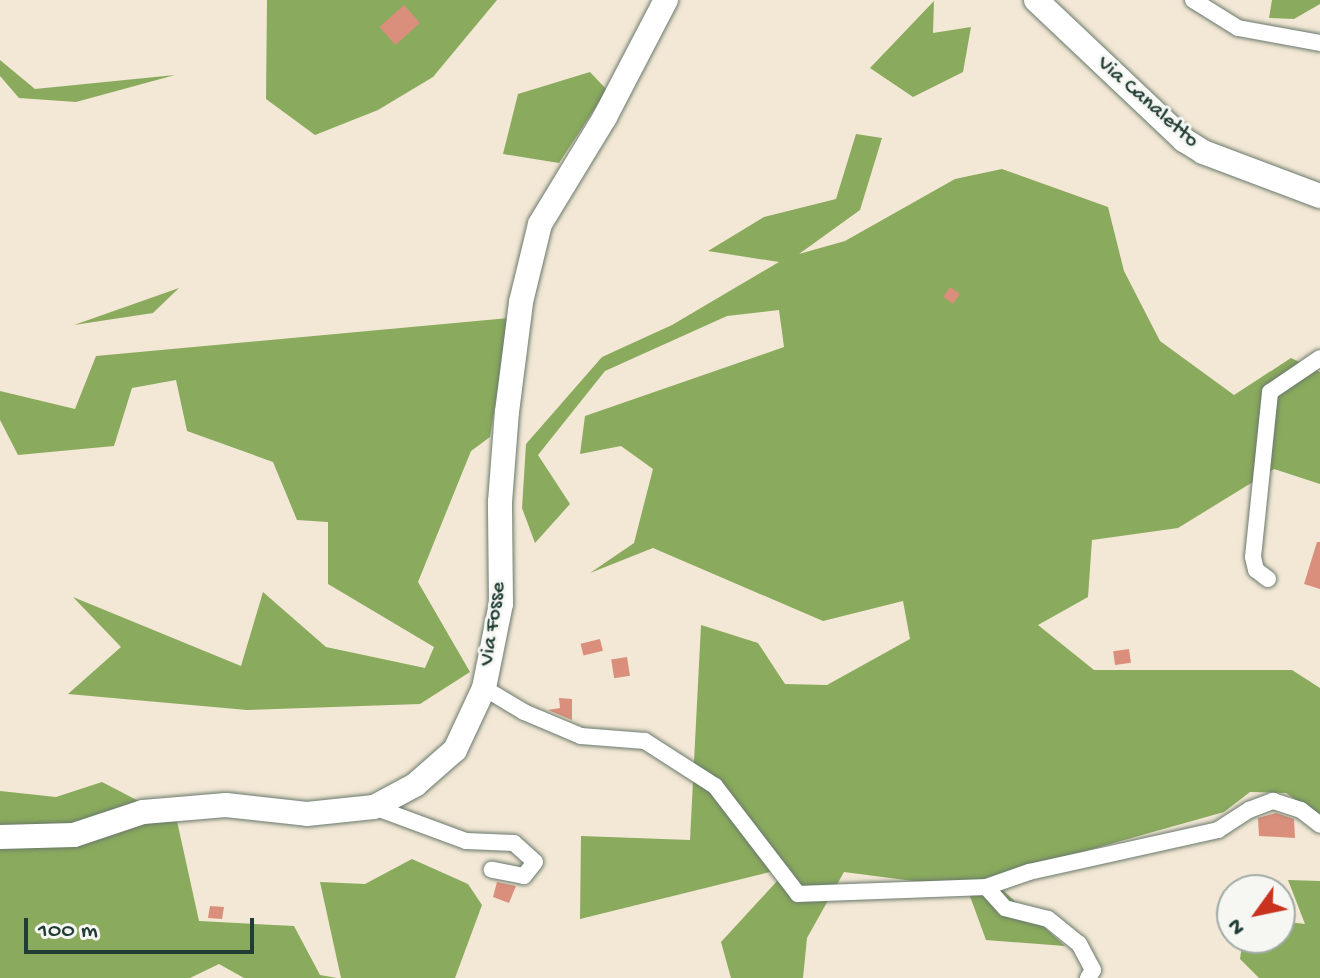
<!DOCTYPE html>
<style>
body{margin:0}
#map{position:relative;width:1320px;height:978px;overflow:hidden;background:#f3e8d5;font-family:"Gochi Hand",sans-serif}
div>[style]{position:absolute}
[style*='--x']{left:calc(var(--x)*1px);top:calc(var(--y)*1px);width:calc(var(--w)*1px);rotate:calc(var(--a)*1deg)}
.forest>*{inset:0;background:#8aaa5d}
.building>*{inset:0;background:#da8f7c;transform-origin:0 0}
.roads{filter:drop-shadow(0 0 2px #69796c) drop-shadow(0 0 2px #69796c)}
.street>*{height:16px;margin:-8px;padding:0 8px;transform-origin:8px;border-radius:8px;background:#fff}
.secondary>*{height:24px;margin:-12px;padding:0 12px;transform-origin:12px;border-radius:12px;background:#fff}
span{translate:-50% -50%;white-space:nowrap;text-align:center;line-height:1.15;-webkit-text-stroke:6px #f6f6f2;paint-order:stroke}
.street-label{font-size:22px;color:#1f3d34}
.north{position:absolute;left:1216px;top:874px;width:80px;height:80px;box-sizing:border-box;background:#f6f6f2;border:2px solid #a0aca6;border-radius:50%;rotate:237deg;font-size:22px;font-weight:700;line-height:32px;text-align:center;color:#1f3d34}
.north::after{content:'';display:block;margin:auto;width:28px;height:36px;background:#c8321e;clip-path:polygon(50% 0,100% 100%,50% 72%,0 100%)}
.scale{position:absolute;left:24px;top:918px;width:230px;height:36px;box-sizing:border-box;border:4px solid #1f3d34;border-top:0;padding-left:10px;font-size:24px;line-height:28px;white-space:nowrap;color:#1f3d34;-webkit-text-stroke:6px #f6f6f2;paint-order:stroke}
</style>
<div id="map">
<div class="forest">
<div style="clip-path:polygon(267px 0,497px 0,433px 77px,378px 110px,315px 135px,266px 99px)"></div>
<div style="clip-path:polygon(1272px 0,1320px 0,1320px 4px,1294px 19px,1269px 18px)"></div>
<div style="clip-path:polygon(934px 1px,933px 33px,971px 27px,963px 72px,913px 97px,870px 68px)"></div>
<div style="clip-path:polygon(0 60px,35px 89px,175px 75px,76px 102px,19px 98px,0 76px)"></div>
<div style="clip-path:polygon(590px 72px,607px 90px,559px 163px,503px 154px,518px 94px)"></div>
<div style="clip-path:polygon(856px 134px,882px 138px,860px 210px,799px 254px,845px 241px,955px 179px,1002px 169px,1108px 207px,1124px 271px,1160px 341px,1234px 395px,1291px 358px,1320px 372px,1320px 484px,1274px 469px,1178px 528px,1092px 540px,1088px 597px,1038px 625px,1094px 670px,1292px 670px,1320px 688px,1320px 817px,1286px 793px,1250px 792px,1224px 812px,989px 878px,1065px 946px,986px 940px,967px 888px,844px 872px,807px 938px,803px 978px,731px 978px,721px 942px,790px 867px,580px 919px,581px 836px,690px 840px,701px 625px,758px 643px,785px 684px,827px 685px,910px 639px,903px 601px,823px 621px,653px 548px,590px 573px,634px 543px,653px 469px,621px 446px,580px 454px,585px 416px,784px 347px,779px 310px,727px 316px,605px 371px,538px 455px,570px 504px,535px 543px,522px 508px,526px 444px,602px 357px,672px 325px,779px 262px,708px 251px,764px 217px,836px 199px)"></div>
<div style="clip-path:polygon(179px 288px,153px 313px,74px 325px)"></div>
<div style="clip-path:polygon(509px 318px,490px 437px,471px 451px,418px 582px,470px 672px,420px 704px,247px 710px,68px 694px,121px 647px,73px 597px,241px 666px,263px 592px,326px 647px,425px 668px,434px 647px,328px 584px,328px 522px,297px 520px,273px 462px,187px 431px,176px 380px,132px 388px,114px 446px,18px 455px,0 420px,0 391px,75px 409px,96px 356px)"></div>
<div style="clip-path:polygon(102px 782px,177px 821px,199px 921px,294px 926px,320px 975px,337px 978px,244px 978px,219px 964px,190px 978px,0 978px,0 791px,56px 797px)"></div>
<div style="clip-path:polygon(412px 859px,468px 884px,482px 905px,455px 978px,341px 978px,320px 882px,365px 884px)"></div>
<div style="clip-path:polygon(1288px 880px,1320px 881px,1320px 978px,1259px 978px,1240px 959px,1243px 938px,1280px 938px,1280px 921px,1305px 924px)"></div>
</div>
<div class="building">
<div style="left:404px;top:5px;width:24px;height:33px;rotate:48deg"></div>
<div style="left:950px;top:287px;width:12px;height:12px;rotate:35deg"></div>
<div style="clip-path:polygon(1317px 542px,1320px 542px,1320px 589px,1304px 584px)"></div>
<div style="left:600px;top:639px;width:12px;height:20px;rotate:76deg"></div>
<div style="left:1129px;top:649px;width:14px;height:16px;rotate:82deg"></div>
<div style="left:627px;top:657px;width:19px;height:16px;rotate:81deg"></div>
<div style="clip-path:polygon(559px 698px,572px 699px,572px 720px,548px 710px,560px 708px)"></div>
<div style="clip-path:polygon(1276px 813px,1294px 819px,1295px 838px,1259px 836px,1258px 818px)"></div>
<div style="clip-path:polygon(497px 882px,516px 886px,509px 903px,493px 897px)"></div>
<div style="clip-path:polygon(210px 906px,224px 907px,222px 919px,208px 918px)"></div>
</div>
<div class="roads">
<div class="street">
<div style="--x:1193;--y:0;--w:53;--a:31.9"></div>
<div style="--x:1238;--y:28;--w:83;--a:10.4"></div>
<div style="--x:1268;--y:579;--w:15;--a:-143"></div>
<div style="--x:1256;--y:570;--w:13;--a:-103"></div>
<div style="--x:1253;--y:557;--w:166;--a:-84.1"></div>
<div style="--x:1270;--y:392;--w:60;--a:-34.2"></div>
<div style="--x:484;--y:688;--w:47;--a:31"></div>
<div style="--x:524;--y:712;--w:62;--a:22.8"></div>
<div style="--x:581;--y:736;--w:64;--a:4.5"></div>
<div style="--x:645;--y:741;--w:83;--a:32.7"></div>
<div style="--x:715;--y:786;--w:136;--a:52.5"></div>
<div style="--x:798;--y:894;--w:188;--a:-2.1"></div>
<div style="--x:374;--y:807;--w:98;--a:20.3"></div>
<div style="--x:466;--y:841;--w:48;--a:2.4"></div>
<div style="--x:514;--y:843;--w:28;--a:42"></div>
<div style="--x:535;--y:862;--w:18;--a:128"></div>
<div style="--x:524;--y:876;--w:33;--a:-169"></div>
<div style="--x:1088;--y:978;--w:9;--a:-58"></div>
<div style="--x:1093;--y:970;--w:30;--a:-118"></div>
<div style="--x:1079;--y:944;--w:40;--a:-141"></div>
<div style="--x:1048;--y:919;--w:44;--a:-165.7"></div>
<div style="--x:1005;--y:908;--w:28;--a:-132"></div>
<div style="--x:986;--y:887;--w:46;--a:-19.2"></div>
<div style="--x:1029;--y:872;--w:194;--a:-12.5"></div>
<div style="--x:1218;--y:830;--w:37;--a:-33"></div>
<div style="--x:1249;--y:810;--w:26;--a:-21"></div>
<div style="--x:1273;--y:801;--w:29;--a:18"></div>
<div style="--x:1301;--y:810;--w:24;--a:38"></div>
</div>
<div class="secondary">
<div style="--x:1036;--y:0;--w:204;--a:43.4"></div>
<div style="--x:1184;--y:140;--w:22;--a:32"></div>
<div style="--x:1203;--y:152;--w:125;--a:20.6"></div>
<div style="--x:0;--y:837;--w:74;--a:-1.5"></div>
<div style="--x:74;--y:835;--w:73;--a:-18.4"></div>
<div style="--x:143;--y:812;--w:83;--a:-4.8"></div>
<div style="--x:226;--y:805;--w:81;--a:6.3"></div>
<div style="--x:307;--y:814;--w:67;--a:-6"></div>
<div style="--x:374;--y:807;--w:47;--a:-28.2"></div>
<div style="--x:415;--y:785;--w:53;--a:-41.2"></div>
<div style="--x:455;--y:750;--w:68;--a:-64.9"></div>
<div style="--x:484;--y:688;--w:86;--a:-78.6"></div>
<div style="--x:501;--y:604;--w:102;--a:-90.6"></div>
<div style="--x:500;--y:502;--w:90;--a:-85.6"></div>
<div style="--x:507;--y:412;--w:111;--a:-82.7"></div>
<div style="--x:521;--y:302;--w:80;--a:-76.3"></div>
<div style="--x:540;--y:224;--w:125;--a:-58.7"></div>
<div style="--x:605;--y:117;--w:132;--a:-62.5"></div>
</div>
</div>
<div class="street-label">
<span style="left:1147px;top:103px;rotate:41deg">Via Canaletto</span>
<span style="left:494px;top:624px;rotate:-82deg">Via Fosse</span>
</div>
<div class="north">N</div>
<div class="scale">100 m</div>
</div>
